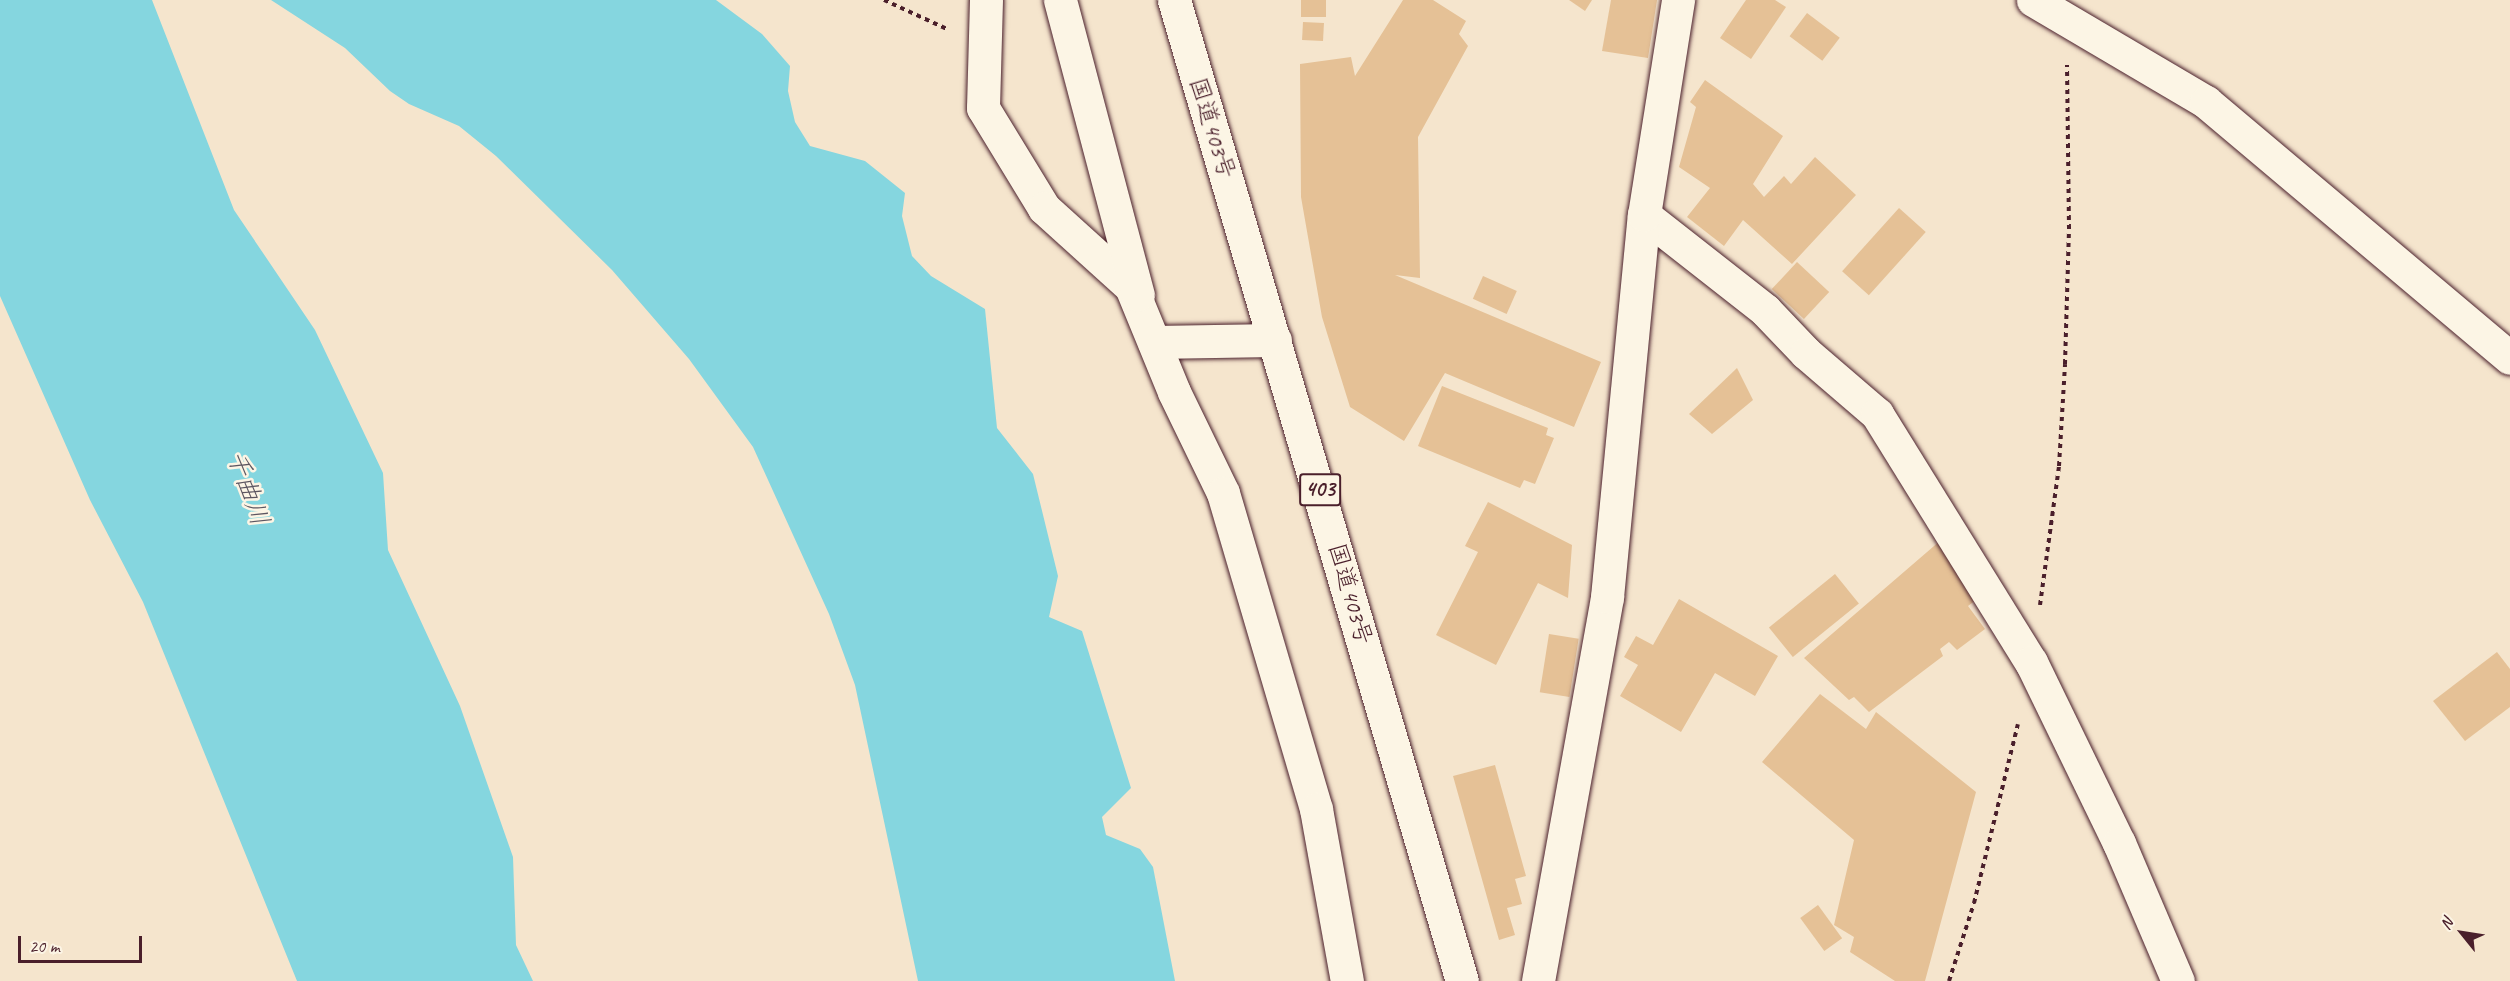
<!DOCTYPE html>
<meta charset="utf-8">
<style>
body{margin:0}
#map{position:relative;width:2510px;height:981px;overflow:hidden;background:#f5e5cd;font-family:Caveat,"Klee One",sans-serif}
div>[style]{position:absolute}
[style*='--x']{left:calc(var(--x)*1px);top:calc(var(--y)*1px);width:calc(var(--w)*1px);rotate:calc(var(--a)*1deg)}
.water>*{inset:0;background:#85d6df}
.building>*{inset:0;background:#e5c196;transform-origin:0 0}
.path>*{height:4px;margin-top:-2px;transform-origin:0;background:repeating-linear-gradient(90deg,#4a1f2b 0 4.5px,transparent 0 9px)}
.roads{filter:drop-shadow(0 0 2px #4a1f2b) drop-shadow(0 0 2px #4a1f2b)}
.street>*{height:33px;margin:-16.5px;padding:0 16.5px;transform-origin:16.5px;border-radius:16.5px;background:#fcf5e5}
.highway>*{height:33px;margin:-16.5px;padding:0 16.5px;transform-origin:16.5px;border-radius:16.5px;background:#fcf5e5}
span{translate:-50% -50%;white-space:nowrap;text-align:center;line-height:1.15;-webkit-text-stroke:5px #fcf5e5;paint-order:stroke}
.shield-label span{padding:2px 4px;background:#fcf5e5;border:2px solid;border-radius:4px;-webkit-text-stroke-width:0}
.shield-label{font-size:22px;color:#4a1f2b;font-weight:700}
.street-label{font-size:24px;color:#4a1f2b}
.water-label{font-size:26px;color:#5c5661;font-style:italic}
.north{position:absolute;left:2432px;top:903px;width:60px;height:60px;-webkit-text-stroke:4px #fcf5e5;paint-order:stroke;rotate:300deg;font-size:16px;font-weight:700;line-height:24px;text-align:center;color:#4a1f2b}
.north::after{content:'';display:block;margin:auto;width:21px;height:27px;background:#4a1f2b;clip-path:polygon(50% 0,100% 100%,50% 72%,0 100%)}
.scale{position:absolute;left:18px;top:936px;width:124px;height:27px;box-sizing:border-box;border:3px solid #4a1f2b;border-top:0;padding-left:8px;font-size:18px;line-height:21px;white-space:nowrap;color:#4a1f2b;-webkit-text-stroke:4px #fcf5e5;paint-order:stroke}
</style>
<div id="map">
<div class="water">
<div style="clip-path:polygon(0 0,152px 0,234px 210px,315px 330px,383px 473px,388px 550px,460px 706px,513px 857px,516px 945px,533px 981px,297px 981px,143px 602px,90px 500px,0 296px)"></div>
<div style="clip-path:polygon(271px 0,716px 0,762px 34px,790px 66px,788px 91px,795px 122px,810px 146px,865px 161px,905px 193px,902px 216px,912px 256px,931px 276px,985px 309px,997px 428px,1033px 474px,1058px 576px,1049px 617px,1082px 631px,1131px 788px,1102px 817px,1106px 835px,1140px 849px,1153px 867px,1175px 981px,918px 981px,855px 685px,829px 614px,753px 447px,689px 359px,612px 270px,496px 156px,459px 126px,409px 104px,390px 91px,345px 48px)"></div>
</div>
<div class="building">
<div style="left:1301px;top:0;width:25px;height:17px"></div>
<div style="clip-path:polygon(1403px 0,1433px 0,1466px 21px,1459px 34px,1468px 46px,1418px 137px,1420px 278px,1395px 275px,1601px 362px,1574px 427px,1445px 373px,1404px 441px,1350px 407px,1322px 317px,1301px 197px,1300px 64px,1351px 57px,1355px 76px)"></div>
<div style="clip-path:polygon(1569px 0,1592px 0,1585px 11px)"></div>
<div style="clip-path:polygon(1611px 0,1657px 0,1648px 58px,1602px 51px)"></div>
<div style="clip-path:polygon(1746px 0,1775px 0,1786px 7px,1751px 59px,1720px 38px)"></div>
<div style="left:1807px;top:13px;width:41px;height:29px;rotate:37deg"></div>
<div style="left:1303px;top:22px;width:21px;height:18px;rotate:3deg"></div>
<div style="clip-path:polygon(1705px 80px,1783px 136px,1753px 184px,1764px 197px,1784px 176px,1791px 184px,1815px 157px,1856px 195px,1792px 264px,1743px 220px,1724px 246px,1687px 217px,1710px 188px,1679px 167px,1696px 107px,1690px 102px)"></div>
<div style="left:1899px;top:208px;width:36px;height:85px;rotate:42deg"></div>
<div style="left:1797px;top:262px;width:44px;height:37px;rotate:43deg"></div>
<div style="left:1483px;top:276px;width:37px;height:25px;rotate:24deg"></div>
<div style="clip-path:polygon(1737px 368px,1753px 400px,1712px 434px,1689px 414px)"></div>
<div style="clip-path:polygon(1442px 386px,1548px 428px,1546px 435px,1554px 438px,1535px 484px,1524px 480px,1520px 488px,1418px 446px)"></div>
<div style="clip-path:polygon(1488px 502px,1572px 545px,1568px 598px,1538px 583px,1496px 665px,1436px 635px,1478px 552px,1465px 546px)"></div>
<div style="clip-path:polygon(1941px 540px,1981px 596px,1968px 606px,1985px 629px,1957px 650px,1949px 642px,1940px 649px,1943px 656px,1869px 712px,1854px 697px,1849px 700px,1804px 658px)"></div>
<div style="left:1835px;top:574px;width:38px;height:85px;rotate:51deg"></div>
<div style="clip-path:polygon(1679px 599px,1778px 656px,1755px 696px,1715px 673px,1681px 732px,1620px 696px,1638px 665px,1624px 657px,1636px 636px,1653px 645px)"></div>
<div style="left:1549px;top:634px;width:30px;height:59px;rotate:9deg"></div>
<div style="clip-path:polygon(2497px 652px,2510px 669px,2510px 707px,2465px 741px,2433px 701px)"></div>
<div style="clip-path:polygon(1820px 694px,1866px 729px,1876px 712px,1976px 792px,1925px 981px,1895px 981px,1850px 952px,1854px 937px,1834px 925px,1854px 840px,1762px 762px)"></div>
<div style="clip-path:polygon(1495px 765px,1526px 876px,1515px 879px,1522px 904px,1507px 908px,1515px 935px,1499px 940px,1453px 776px)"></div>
<div style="left:1818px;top:905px;width:41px;height:22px;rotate:54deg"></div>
</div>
<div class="path">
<div style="--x:884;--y:0;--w:69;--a:24.7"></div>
<div style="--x:2040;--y:605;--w:140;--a:-82.2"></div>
<div style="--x:2059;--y:466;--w:102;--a:-86.6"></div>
<div style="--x:2065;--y:364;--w:135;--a:-88.3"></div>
<div style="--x:2069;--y:229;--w:164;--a:-90.7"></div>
<div style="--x:1949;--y:981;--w:82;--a:-72.2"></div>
<div style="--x:1974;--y:903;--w:184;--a:-76.2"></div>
</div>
<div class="roads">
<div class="street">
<div style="--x:986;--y:0;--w:108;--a:91.6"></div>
<div style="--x:983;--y:108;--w:117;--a:58.6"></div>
<div style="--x:1044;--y:208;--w:118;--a:42.2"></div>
<div style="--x:1131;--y:287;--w:113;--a:67.7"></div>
<div style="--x:1174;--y:392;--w:112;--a:64.1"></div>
<div style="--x:1223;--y:493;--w:329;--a:73.6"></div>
<div style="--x:1316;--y:809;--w:175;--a:79.8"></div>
<div style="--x:1060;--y:0;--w:305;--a:75.2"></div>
<div style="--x:2033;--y:0;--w:201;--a:30.5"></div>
<div style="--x:2206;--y:102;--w:397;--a:40.1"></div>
<div style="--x:1644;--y:215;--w:154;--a:38.1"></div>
<div style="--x:1765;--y:310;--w:59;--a:46.4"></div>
<div style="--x:1806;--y:353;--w:94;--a:40.7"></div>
<div style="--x:1877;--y:414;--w:292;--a:58.2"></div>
<div style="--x:2031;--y:662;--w:201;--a:64.1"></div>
<div style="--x:2119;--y:843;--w:150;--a:66.9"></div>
<div style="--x:1154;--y:342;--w:121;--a:-0.9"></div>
<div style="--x:1538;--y:981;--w:390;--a:-79.8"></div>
<div style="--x:1607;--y:597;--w:384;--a:-84.5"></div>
<div style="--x:1644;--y:215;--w:218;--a:-81"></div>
</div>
<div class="highway">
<div style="--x:1174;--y:0;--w:1022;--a:73.64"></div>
</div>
</div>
<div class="shield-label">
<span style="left:1320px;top:490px">403</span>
</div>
<div class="street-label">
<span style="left:1212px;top:128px;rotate:73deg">国道403号</span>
<span style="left:1350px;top:594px;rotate:74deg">国道403号</span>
</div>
<div class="water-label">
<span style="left:248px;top:488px;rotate:70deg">千曲川</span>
</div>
<div class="north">N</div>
<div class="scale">20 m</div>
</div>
